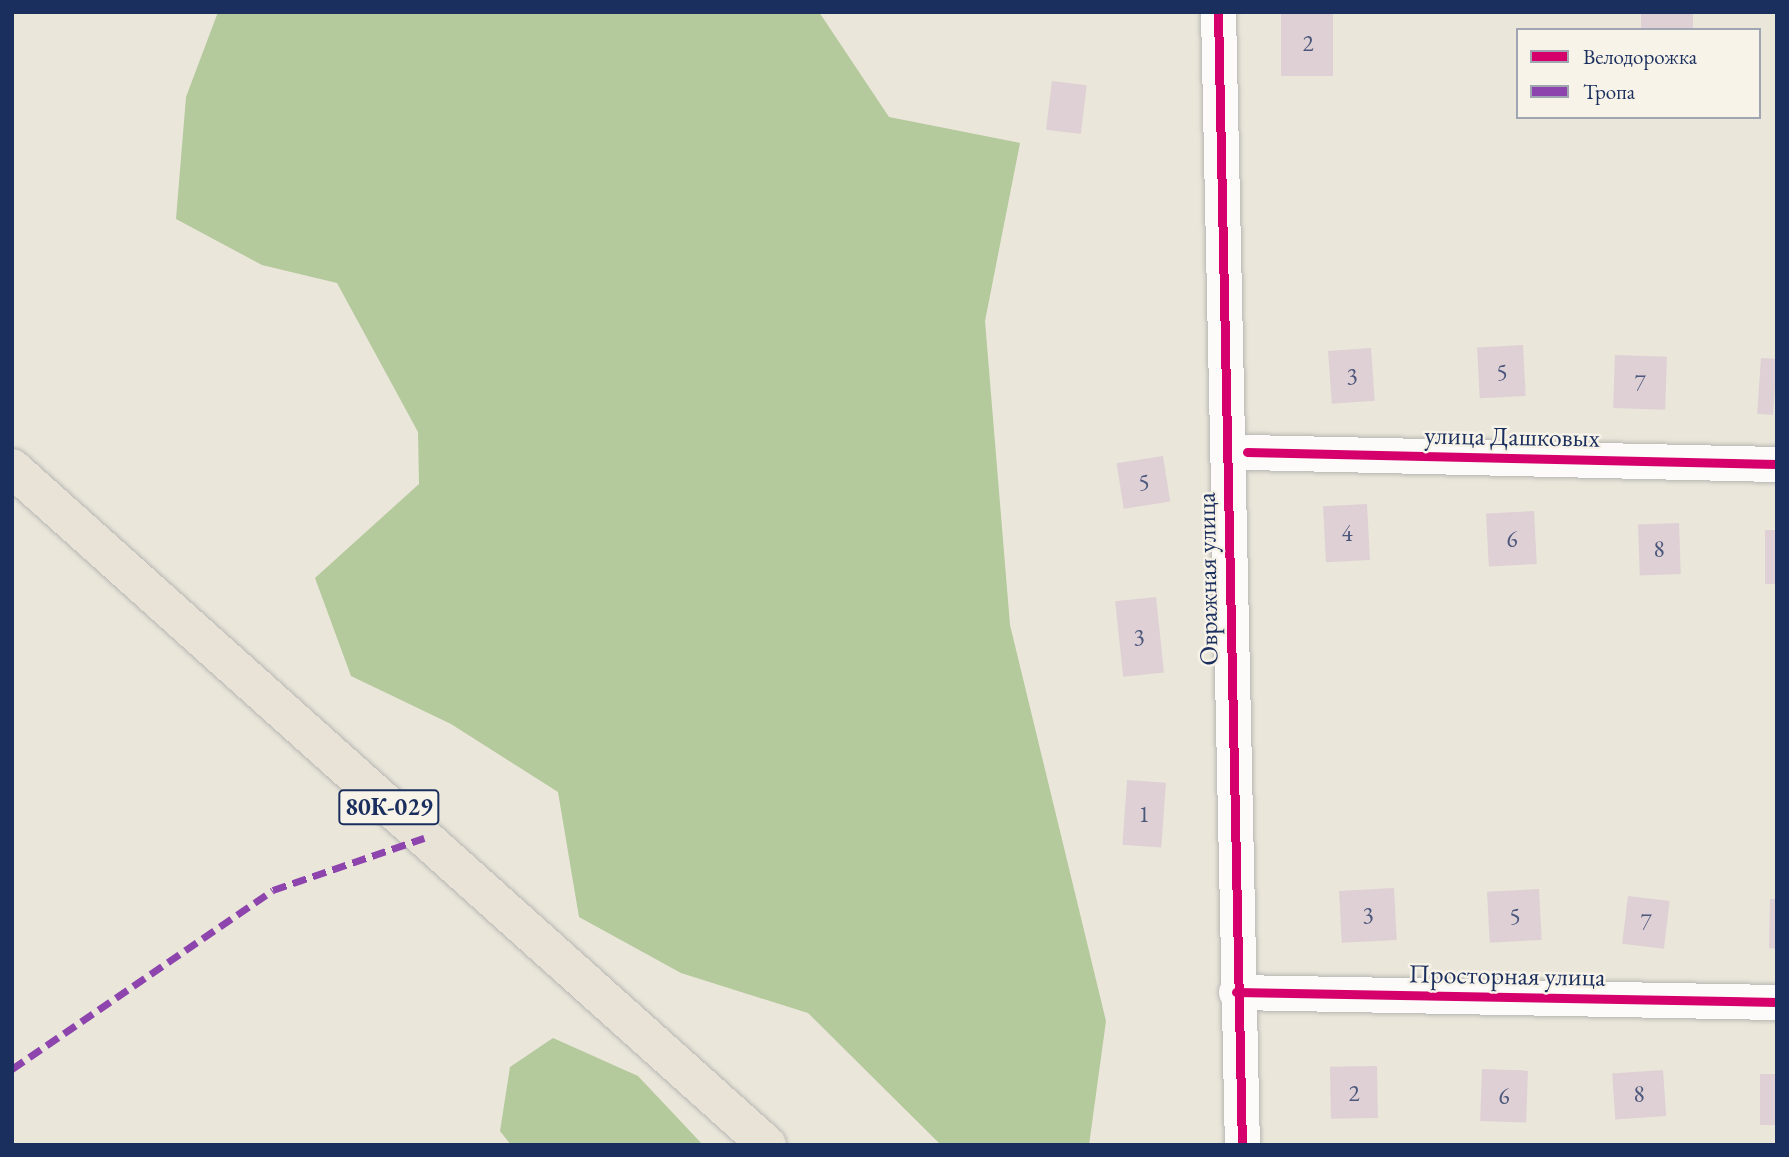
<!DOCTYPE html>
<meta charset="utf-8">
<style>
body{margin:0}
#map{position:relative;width:1789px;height:1157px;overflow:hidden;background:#eae6da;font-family:"EB Garamond",serif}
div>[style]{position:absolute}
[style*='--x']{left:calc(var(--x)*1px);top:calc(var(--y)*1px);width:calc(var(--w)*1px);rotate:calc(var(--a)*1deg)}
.forest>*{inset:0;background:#b4c99c}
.building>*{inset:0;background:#ded0d5;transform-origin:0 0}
.roads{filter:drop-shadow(0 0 2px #b6b6b3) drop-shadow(0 0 2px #b6b6b3)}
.minor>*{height:35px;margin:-17.5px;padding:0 17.5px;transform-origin:17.5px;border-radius:17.5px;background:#fcfbf9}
.major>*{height:38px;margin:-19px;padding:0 19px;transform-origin:19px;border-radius:19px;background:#e9e3d7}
.quiet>*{height:7px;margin-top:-3.5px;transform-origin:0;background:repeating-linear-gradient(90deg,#8e44ad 0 14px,transparent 0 21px)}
.cycleway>*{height:9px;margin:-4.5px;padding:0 4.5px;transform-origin:4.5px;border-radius:4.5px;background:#d6006c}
span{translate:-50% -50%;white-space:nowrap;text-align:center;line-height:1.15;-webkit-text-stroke:5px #f7f3e8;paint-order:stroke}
.number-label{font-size:23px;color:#4c577c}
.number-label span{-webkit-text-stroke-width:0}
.shield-label span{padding:2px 5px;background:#f7f3e8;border:2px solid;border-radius:5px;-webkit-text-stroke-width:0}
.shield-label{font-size:24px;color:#1b2f5e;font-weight:700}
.street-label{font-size:26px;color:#1b2f5e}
.frame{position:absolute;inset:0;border:14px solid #1b2f5e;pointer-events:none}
.legend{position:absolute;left:1516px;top:28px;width:245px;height:91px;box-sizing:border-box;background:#f7f3e8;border:2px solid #9fa5b1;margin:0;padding:9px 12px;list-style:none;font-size:21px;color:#1b2f5e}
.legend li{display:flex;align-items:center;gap:14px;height:35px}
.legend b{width:35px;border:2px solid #9fa5b1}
</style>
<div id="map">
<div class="forest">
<div style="clip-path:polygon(218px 12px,819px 12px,889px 117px,1020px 143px,985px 321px,1010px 625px,1106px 1021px,1089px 1145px,941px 1145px,808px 1013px,681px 973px,579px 917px,558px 792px,451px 724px,351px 676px,315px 578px,419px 484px,418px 432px,337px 283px,262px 265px,176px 219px,186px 97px)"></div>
<div style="clip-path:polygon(553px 1038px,638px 1076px,703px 1145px,511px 1145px,500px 1131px,510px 1067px)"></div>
</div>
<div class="building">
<div style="left:1281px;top:12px;width:52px;height:64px"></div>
<div style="left:1641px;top:12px;width:52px;height:18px"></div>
<div style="left:1052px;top:81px;width:35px;height:49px;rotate:7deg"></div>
<div style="left:1523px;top:345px;width:51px;height:46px;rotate:87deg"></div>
<div style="left:1371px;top:348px;width:53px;height:43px;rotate:86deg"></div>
<div style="left:1615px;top:355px;width:52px;height:53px;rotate:2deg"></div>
<div style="left:1761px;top:358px;width:16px;height:56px;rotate:4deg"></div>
<div style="left:1163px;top:456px;width:46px;height:47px;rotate:81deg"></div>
<div style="left:1367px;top:504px;width:56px;height:44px;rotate:87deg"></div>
<div style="left:1534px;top:511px;width:53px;height:48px;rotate:87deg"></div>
<div style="left:1679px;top:523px;width:51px;height:41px;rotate:88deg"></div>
<div style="left:1765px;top:530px;width:12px;height:54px"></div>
<div style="left:1156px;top:597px;width:76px;height:41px;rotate:84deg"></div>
<div style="left:1127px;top:780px;width:39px;height:65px;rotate:4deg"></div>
<div style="left:1394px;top:888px;width:52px;height:55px;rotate:87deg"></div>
<div style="left:1539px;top:889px;width:51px;height:52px;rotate:87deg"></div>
<div style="left:1628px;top:896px;width:42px;height:48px;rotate:7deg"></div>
<div style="clip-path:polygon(1770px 899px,1777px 899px,1777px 949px,1769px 948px)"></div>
<div style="left:1377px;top:1066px;width:52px;height:47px;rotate:89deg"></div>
<div style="left:1482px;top:1069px;width:46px;height:52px;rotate:2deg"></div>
<div style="left:1663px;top:1070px;width:46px;height:51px;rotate:86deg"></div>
<div style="left:1760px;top:1074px;width:17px;height:51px"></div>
</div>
<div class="roads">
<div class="minor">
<div style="--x:1218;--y:12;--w:1133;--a:88.79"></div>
<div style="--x:1247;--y:452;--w:530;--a:1.3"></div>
<div style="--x:1236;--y:992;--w:541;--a:1.06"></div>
</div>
<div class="major">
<div style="--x:12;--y:468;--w:1014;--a:41.88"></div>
</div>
</div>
<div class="quiet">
<div style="--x:12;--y:1069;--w:316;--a:-34.4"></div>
<div style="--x:273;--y:890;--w:160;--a:-19"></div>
</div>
<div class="cycleway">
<div style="--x:1218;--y:12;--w:1133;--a:88.79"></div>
<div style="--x:1247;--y:452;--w:530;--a:1.3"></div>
<div style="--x:1236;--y:992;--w:541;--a:1.06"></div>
</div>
<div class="number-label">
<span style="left:1308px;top:43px">2</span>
<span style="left:1502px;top:372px">5</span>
<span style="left:1352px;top:376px">3</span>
<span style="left:1640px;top:383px">7</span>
<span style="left:1144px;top:482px">5</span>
<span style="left:1347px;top:533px">4</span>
<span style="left:1512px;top:539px">6</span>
<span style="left:1659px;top:549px">8</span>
<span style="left:1139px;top:637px">3</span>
<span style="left:1144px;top:814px">1</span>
<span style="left:1368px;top:915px">3</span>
<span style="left:1515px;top:916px">5</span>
<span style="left:1646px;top:922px">7</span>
<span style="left:1354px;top:1093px">2</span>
<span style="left:1639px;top:1094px">8</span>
<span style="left:1504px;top:1096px">6</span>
</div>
<div class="shield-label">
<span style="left:389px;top:807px">80К-029</span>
</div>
<div class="street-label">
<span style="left:1512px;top:437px;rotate:1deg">улица Дашковых</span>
<span style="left:1208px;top:579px;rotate:-91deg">Овражная улица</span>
<span style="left:1507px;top:976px;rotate:1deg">Просторная улица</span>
</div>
<div class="frame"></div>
<ul class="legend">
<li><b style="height:9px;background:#d6006c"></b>Велодорожка</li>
<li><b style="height:9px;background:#8e44ad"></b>Тропа</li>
</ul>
</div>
